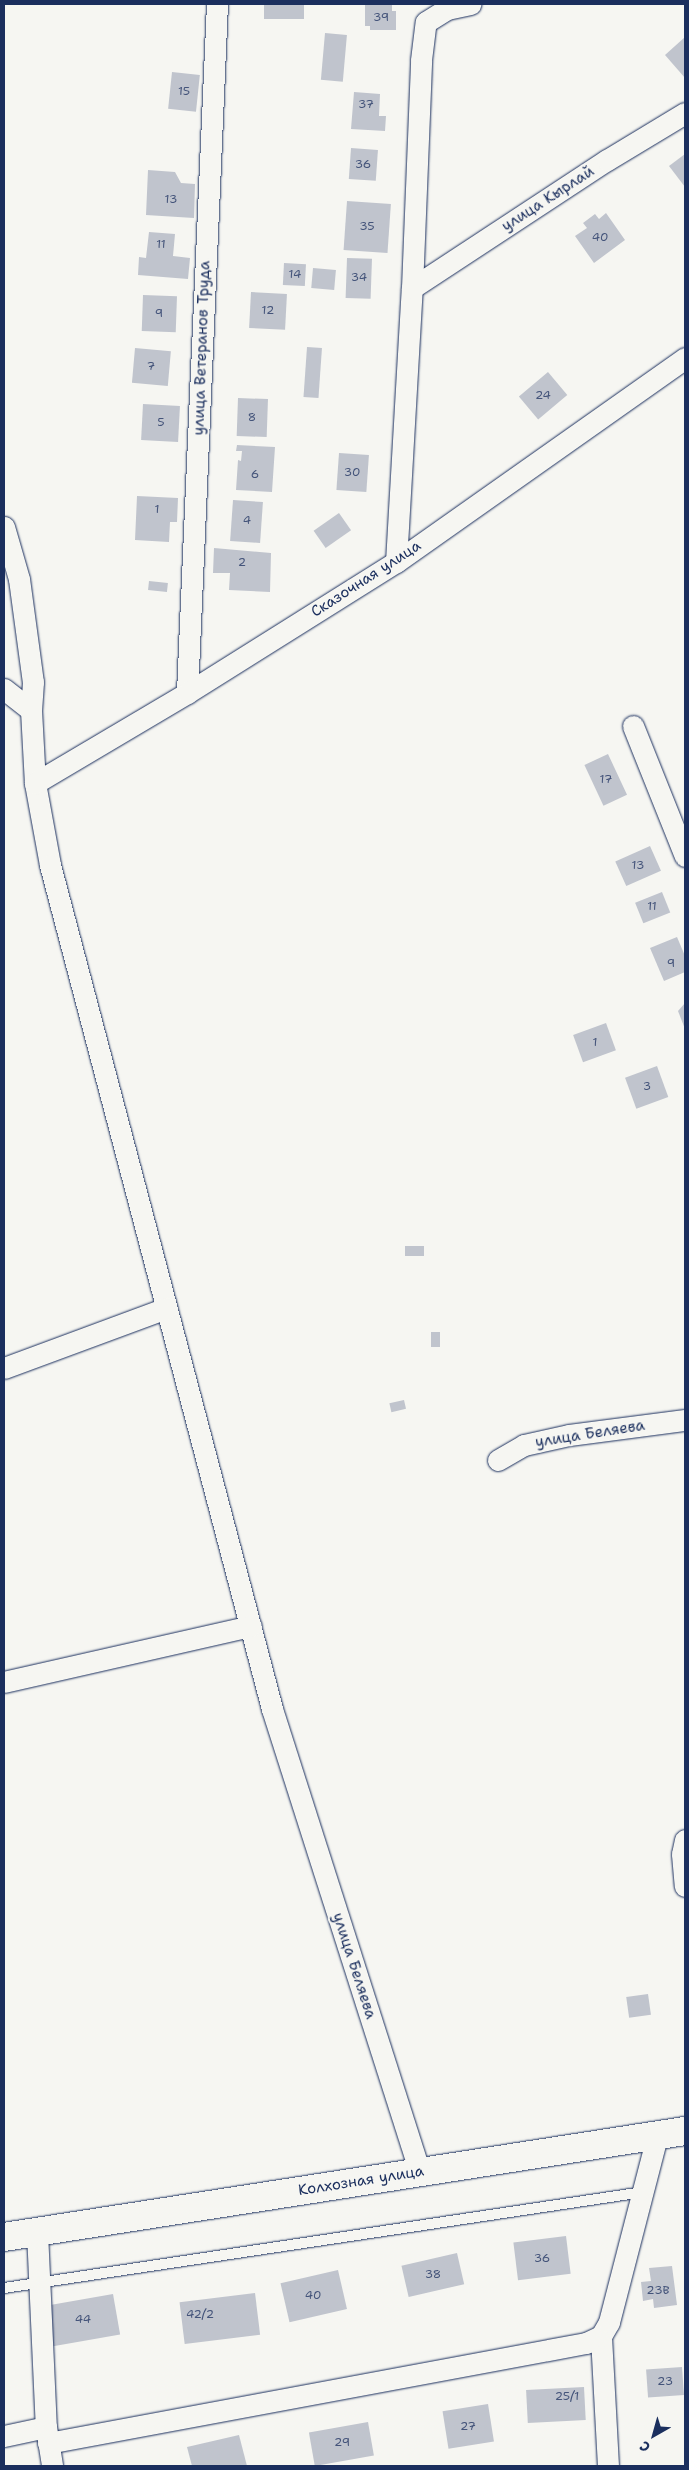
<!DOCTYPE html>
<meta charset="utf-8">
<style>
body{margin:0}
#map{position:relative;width:689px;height:2470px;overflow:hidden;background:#f6f6f2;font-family:"Shantell Sans",sans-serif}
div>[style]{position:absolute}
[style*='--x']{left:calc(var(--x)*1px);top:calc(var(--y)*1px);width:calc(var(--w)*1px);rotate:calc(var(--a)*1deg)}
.building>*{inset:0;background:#c0c4cd;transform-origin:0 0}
.roads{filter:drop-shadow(0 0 1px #1b2f5e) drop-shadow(0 0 1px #1b2f5e)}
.lane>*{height:10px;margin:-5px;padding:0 5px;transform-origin:5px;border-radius:5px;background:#f6f6f2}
.street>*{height:21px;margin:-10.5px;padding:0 10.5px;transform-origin:10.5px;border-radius:10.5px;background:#f6f6f2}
.secondary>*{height:28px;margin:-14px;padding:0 14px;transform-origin:14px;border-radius:14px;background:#f6f6f2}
span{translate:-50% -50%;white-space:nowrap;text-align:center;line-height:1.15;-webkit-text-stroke:4px #f6f6f2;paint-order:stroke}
.number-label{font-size:12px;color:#44547a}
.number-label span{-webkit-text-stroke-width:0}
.street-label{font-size:15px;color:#1b2f5e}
.frame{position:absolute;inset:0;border:5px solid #1b2f5e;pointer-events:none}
.north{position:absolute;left:629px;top:2410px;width:50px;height:50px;-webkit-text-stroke:4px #f6f6f2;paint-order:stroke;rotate:218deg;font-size:14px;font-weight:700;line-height:20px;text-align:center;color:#1b2f5e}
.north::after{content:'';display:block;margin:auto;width:18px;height:22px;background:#1b2f5e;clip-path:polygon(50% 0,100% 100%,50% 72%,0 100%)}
</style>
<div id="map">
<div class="building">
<div style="left:264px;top:4px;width:40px;height:15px"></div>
<div style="clip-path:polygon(365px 5px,392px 5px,392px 11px,396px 11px,396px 30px,370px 30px,370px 26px,365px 26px)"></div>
<div style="left:325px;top:33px;width:22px;height:47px;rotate:5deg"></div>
<div style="clip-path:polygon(685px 37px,685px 78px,665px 55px)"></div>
<div style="left:172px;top:72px;width:28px;height:37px;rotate:6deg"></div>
<div style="clip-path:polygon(354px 92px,380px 94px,379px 116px,386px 116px,385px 131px,351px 129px)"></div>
<div style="left:351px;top:148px;width:27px;height:31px;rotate:4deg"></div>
<div style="clip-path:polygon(685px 154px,685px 187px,669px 166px)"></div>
<div style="clip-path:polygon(148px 170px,175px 172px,181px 183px,195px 184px,194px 218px,146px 215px)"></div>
<div style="left:347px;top:201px;width:44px;height:49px;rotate:4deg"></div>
<div style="clip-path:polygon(606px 213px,625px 240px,594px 263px,575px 236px,587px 228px,583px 223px,595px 214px,599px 219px)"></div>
<div style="clip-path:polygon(149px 232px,175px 234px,173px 256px,190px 258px,188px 279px,138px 275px,139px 257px,146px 258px)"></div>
<div style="left:347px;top:258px;width:25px;height:40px;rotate:2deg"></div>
<div style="left:284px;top:263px;width:22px;height:22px;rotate:3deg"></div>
<div style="left:313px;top:268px;width:23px;height:20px;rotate:5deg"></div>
<div style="left:251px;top:292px;width:36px;height:36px;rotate:3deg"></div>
<div style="left:143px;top:295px;width:34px;height:36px;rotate:2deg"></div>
<div style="left:307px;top:347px;width:15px;height:50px;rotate:4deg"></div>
<div style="left:135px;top:348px;width:36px;height:35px;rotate:5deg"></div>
<div style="left:548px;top:372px;width:30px;height:38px;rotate:50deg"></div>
<div style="left:238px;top:398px;width:30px;height:38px;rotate:2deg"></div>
<div style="left:143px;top:404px;width:37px;height:36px;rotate:3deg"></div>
<div style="clip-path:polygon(237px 445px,275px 447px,272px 492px,236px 490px,238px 460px,241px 461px,242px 451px,236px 451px)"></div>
<div style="left:339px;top:453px;width:30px;height:37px;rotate:4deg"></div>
<div style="clip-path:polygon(137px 496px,178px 498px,177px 522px,170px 522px,169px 542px,135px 540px)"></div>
<div style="left:233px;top:500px;width:30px;height:41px;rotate:4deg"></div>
<div style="left:339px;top:513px;width:21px;height:31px;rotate:55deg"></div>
<div style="clip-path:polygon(214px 548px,271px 553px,270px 592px,229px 590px,230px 573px,213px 573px)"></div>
<div style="left:149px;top:581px;width:19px;height:9px;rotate:6deg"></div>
<div style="left:608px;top:754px;width:45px;height:26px;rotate:65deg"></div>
<div style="left:650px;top:846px;width:27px;height:38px;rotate:66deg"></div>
<div style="left:662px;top:892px;width:22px;height:29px;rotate:68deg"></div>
<div style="clip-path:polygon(677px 937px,685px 956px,685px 972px,664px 981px,650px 948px)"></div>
<div style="clip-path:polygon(685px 1003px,685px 1029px,678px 1011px)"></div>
<div style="left:606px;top:1023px;width:29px;height:35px;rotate:70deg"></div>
<div style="left:657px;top:1066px;width:33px;height:34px;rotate:70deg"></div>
<div style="left:405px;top:1246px;width:19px;height:10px"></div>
<div style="left:431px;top:1332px;width:9px;height:15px"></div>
<div style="left:404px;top:1400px;width:9px;height:15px;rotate:77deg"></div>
<div style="left:648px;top:1994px;width:21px;height:22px;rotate:82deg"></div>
<div style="left:566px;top:2236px;width:38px;height:53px;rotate:83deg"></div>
<div style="left:457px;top:2253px;width:32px;height:57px;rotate:77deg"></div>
<div style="clip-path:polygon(672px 2266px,677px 2305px,654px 2308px,653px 2299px,643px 2301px,641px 2282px,651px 2281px,649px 2268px)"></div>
<div style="left:338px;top:2270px;width:40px;height:59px;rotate:77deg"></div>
<div style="left:255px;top:2293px;width:42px;height:76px;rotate:83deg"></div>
<div style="left:113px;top:2294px;width:41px;height:68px;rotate:80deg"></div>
<div style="left:682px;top:2367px;width:28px;height:36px;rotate:86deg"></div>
<div style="left:584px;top:2387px;width:33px;height:58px;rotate:87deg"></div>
<div style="left:488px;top:2404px;width:38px;height:46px;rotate:81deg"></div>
<div style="left:368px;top:2422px;width:34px;height:60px;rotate:80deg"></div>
<div style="clip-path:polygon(239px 2435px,247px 2466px,192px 2466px,187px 2447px)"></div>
</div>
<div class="roads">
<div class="lane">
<div style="--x:4;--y:2288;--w:646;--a:-8.54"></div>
</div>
<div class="street">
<div style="--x:412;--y:288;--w:233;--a:-33.3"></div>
<div style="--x:607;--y:160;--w:91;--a:-31.1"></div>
<div style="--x:4;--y:527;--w:54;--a:73.9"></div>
<div style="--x:19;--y:579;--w:104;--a:82.3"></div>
<div style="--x:33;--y:682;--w:28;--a:94"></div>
<div style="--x:31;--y:710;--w:73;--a:86.9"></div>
<div style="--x:35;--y:783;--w:83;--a:79.6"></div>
<div style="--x:50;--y:865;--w:873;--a:75.26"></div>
<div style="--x:272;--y:1709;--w:486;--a:72.3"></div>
<div style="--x:396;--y:562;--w:274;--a:-86.7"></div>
<div style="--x:412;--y:288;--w:228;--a:-87.7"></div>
<div style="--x:421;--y:60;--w:38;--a:-83"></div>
<div style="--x:426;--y:22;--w:25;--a:-32"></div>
<div style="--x:447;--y:9;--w:24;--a:-12"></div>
<div style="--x:4;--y:689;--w:34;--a:38"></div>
<div style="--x:187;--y:693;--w:690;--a:-87.51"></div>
<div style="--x:633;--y:726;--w:140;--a:68.2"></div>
<div style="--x:35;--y:783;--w:177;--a:-30.6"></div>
<div style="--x:187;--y:693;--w:247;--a:-32.1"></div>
<div style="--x:396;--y:562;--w:354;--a:-35.2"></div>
<div style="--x:4;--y:1368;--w:173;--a:-20.3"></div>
<div style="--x:498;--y:1460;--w:30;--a:-30"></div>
<div style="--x:524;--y:1445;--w:46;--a:-12.5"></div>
<div style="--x:569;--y:1435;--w:117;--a:-7.4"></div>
<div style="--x:4;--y:1682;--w:253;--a:-12.8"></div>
<div style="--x:685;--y:1840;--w:14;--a:102"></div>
<div style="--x:682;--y:1854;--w:32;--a:85"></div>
<div style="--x:37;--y:2232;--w:195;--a:87.4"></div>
<div style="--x:46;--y:2427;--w:39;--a:81"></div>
<div style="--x:4;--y:2436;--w:43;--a:-12.1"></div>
<div style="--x:48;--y:2443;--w:547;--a:-10.53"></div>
<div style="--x:586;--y:2343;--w:17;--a:-25"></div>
<div style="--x:608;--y:2466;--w:130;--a:-93.1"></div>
<div style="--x:601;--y:2336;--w:16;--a:-60"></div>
<div style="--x:609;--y:2322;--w:191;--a:-75.5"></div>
</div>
<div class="secondary">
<div style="--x:4;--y:2237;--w:689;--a:-8.85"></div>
</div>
</div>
<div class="number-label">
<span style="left:381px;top:18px">39</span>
<span style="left:184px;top:92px">15</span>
<span style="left:366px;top:105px">37</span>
<span style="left:363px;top:165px">36</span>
<span style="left:171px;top:200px">13</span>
<span style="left:367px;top:227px">35</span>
<span style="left:600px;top:238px">40</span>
<span style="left:161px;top:245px">11</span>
<span style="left:295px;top:275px">14</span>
<span style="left:359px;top:278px">34</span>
<span style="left:268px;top:311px">12</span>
<span style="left:159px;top:314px">9</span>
<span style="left:151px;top:367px">7</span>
<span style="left:543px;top:396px">24</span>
<span style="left:252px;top:418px">8</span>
<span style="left:161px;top:423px">5</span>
<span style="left:352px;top:473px">30</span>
<span style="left:255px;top:475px">6</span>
<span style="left:157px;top:510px">1</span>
<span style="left:247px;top:521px">4</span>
<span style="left:242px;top:563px">2</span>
<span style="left:606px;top:780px">17</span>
<span style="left:638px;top:866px">13</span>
<span style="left:652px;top:907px">11</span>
<span style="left:671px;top:964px">9</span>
<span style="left:595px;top:1043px">1</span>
<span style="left:647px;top:1087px">3</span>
<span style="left:542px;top:2259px">36</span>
<span style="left:433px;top:2275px">38</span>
<span style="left:658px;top:2291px">23В</span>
<span style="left:313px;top:2296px">40</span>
<span style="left:200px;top:2315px">42/2</span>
<span style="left:83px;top:2320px">44</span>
<span style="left:665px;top:2382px">23</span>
<span style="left:567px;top:2397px">25/1</span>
<span style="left:468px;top:2427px">27</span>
<span style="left:342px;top:2443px">29</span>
</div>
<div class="street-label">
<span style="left:548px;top:199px;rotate:-33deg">улица Кырлай</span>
<span style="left:202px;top:348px;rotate:-88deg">улица Ветеранов Труда</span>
<span style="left:366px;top:579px;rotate:-33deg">Сказочная улица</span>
<span style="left:590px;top:1434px;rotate:-9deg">улица Беляева</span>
<span style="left:354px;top:1966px;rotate:72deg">улица Беляева</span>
<span style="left:361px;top:2181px;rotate:-9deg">Колхозная улица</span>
</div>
<div class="frame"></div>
<div class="north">С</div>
</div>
